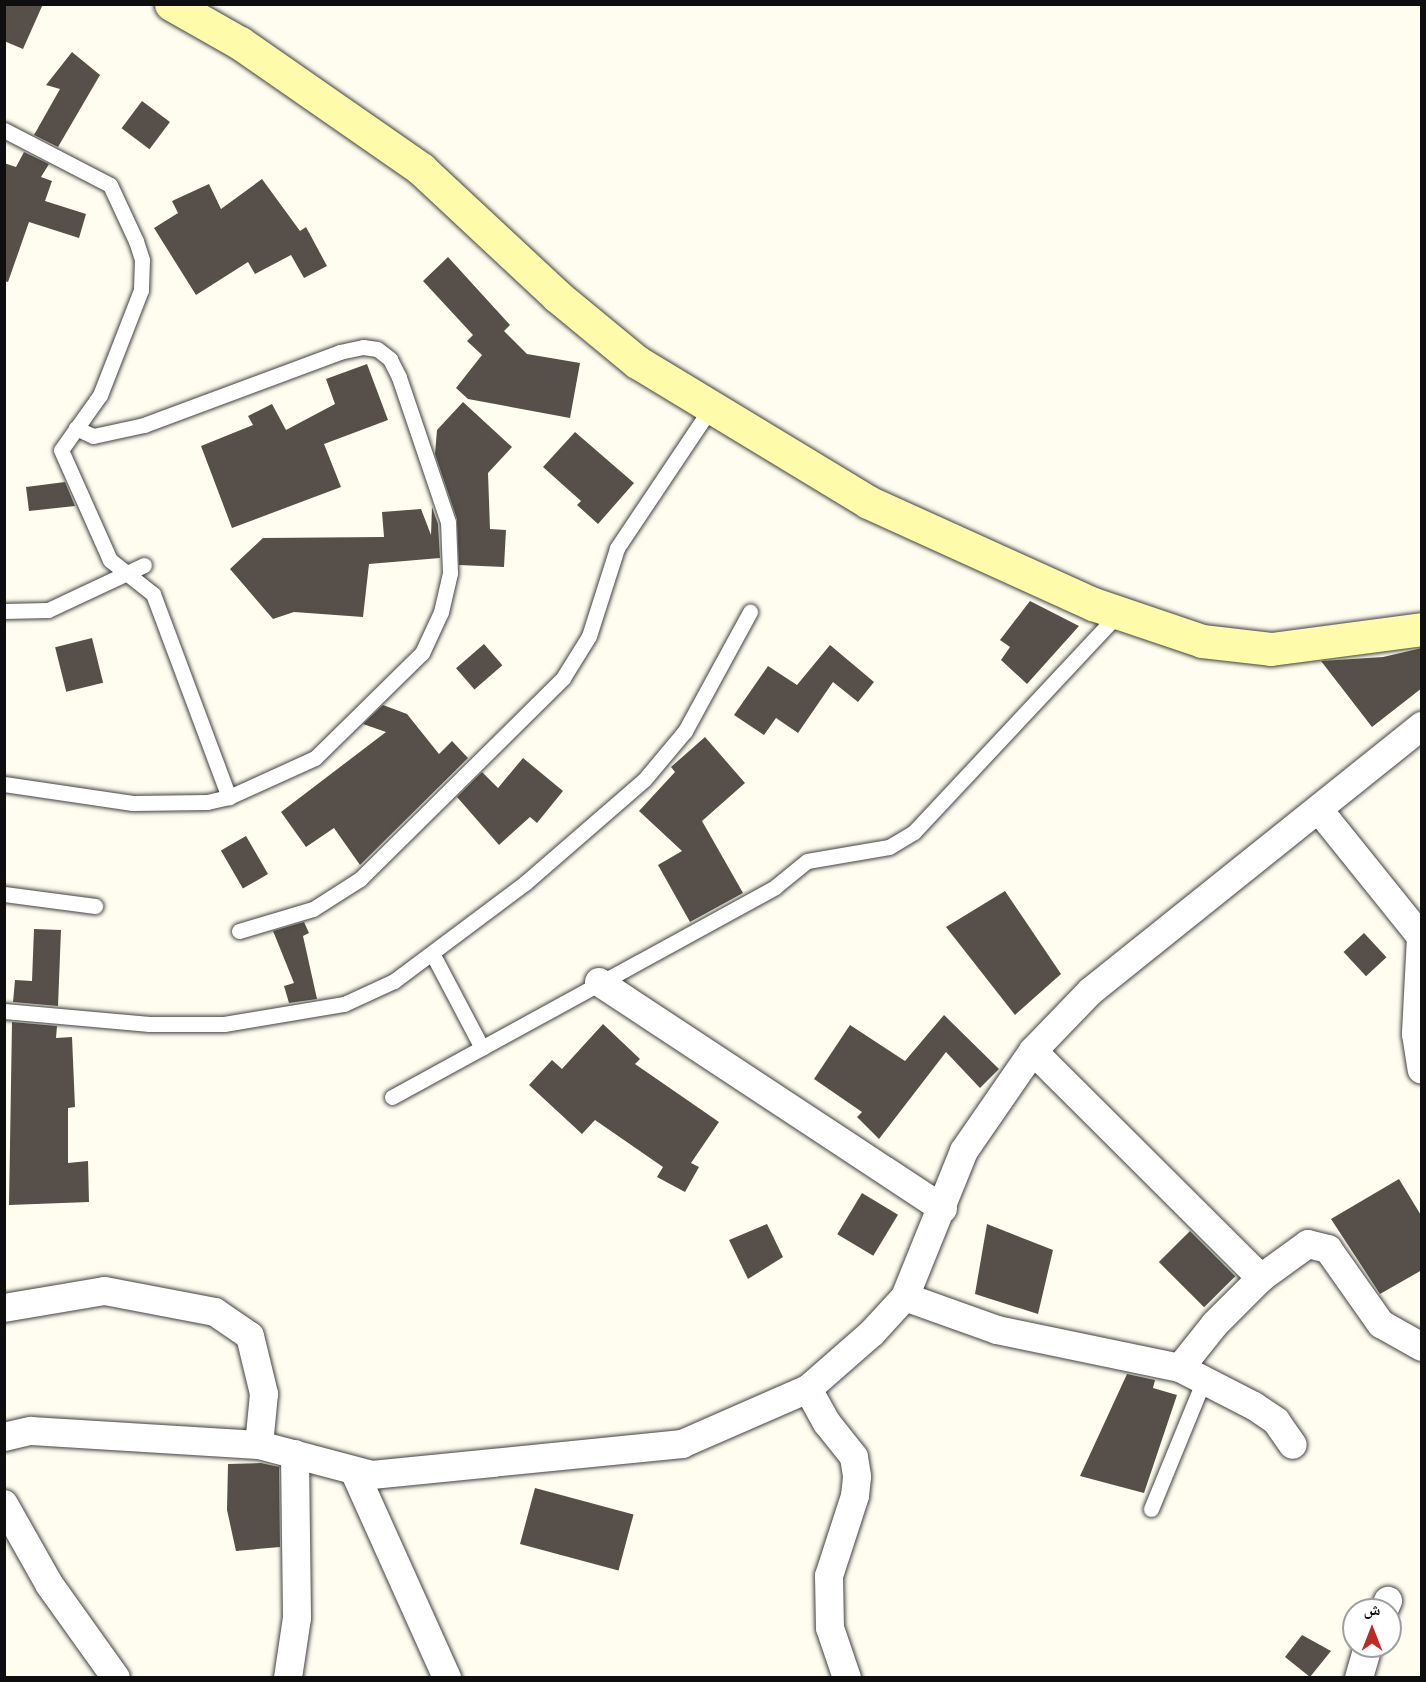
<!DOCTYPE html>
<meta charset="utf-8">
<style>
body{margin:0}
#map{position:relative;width:1426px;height:1682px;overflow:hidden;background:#fffdef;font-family:Georgia,"Noto Naskh Arabic",serif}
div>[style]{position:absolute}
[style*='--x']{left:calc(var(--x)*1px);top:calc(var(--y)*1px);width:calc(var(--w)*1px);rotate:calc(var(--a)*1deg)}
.building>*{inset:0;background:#57504a;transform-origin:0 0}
.roads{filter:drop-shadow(0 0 2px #414141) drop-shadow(0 0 2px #414141)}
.service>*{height:15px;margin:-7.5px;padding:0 7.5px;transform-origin:7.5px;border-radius:7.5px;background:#fff}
.minor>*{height:28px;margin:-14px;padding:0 14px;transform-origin:14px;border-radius:14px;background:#fff}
.secondary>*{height:33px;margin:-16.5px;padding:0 16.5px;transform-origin:16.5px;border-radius:16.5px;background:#fefcaa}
span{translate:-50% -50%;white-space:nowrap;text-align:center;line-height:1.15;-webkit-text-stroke:6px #fff;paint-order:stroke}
.frame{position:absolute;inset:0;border:6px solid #0e0e0e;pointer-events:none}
.north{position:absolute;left:1342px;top:1598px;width:60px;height:60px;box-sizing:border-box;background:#fff;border:2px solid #9f9f9f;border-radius:50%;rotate:0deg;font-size:16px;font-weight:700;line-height:24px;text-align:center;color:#0e0e0e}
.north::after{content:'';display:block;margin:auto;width:21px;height:27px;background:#be2b26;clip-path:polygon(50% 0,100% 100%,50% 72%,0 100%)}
</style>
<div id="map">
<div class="building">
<div style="clip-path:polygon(4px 4px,43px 4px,23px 49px,4px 41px)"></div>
<div style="clip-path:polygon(72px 52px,100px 75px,58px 147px,34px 135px,60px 89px,46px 85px)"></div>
<div style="left:142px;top:101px;width:35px;height:34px;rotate:37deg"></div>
<div style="clip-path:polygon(24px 152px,49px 164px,41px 177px,52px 181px,45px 201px,86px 214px,79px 238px,29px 222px,8px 282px,4px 281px,4px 163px,16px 167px)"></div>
<div style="clip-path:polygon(262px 179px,300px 231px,306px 227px,327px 266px,304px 278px,291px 255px,255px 274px,248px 262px,196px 295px,154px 228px,178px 213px,172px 201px,209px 184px,221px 209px)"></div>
<div style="clip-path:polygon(448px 257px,510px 325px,504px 331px,527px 354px,580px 363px,570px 418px,468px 399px,456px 388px,482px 355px,467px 341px,473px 335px,423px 281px)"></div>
<div style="clip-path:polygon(367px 364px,388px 420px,324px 444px,341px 487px,232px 528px,201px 446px,253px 425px,248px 416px,272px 404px,286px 430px,335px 404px,326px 379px)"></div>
<div style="clip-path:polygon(463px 402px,512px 447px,488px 473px,490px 529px,506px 530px,504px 567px,459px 565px,457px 519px,435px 454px,437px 430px)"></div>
<div style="clip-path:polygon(575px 432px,634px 483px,598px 524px,577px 505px,581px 501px,543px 467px)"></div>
<div style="clip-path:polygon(65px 482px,75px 506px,29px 511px,26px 487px)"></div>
<div style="clip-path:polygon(432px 507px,438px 524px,440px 558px,369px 564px,363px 617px,294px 612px,273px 619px,230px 569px,263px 538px,384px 537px,382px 512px,421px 509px,431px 535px)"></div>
<div style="clip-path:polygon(1030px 601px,1079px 626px,1027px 684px,1001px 660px,1010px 647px,1000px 640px)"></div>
<div style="left:92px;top:638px;width:46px;height:38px;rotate:76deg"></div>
<div style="left:484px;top:644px;width:28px;height:37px;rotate:49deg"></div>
<div style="clip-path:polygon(830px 645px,874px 682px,858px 702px,833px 682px,798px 733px,776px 718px,764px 735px,734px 715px,768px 666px,797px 685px)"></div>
<div style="clip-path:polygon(1422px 648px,1422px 688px,1372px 727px,1321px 661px,1383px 657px)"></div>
<div style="clip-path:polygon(383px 705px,407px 714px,439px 754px,452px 741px,468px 758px,360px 865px,334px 828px,306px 847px,281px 812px,386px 732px,363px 724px)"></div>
<div style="clip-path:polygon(705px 737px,745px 783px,702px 821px,743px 893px,690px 922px,658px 865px,682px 851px,639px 811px,675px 772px,671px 767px)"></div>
<div style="clip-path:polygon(523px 758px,563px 791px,537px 823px,530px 817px,499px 845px,457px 797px,445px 809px,482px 772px,498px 788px)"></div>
<div style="left:246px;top:836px;width:44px;height:29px;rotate:60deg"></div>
<div style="clip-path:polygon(1005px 891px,1061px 974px,1015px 1015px,946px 927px)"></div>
<div style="clip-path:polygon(304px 922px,309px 933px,303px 936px,317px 999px,289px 1003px,284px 986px,294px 983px,273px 931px)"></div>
<div style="clip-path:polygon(34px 929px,61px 930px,58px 1006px,13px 1002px,15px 980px,32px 981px)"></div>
<div style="left:1364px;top:933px;width:33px;height:28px;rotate:47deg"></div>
<div style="clip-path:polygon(944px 1015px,999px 1069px,980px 1088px,946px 1052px,879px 1139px,857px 1117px,862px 1112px,814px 1079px,850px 1025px,905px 1061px)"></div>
<div style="clip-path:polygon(12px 1022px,57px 1026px,56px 1038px,72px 1037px,75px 1107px,68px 1108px,68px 1163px,88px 1161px,89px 1202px,9px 1205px)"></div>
<div style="clip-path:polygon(603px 1024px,640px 1059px,635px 1064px,719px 1122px,691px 1163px,699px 1167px,685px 1192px,657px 1177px,663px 1167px,595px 1120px,582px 1134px,529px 1085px,552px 1060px,562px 1069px)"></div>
<div style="clip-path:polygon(1399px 1179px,1422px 1217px,1422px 1270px,1380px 1294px,1331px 1219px)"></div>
<div style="left:862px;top:1193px;width:42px;height:48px;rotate:31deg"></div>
<div style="clip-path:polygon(767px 1224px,783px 1257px,748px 1279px,729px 1240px)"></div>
<div style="clip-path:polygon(987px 1224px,1053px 1250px,1038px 1314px,975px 1294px)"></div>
<div style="left:1190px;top:1231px;width:64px;height:44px;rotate:45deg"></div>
<div style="clip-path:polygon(1127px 1374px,1155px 1380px,1153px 1388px,1177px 1395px,1144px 1493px,1080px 1476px)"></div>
<div style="clip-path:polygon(261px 1463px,279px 1467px,280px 1547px,236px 1551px,227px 1510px,228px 1464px)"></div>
<div style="left:535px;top:1488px;width:102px;height:58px;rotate:15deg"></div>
<div style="clip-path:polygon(1302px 1635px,1331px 1651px,1310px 1677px,1285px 1657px)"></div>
</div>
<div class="roads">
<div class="service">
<div style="--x:4;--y:130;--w:119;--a:27.4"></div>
<div style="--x:110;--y:185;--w:62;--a:65.1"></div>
<div style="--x:136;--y:241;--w:20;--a:72"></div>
<div style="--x:142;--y:260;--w:30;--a:92"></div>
<div style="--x:141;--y:290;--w:113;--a:111.3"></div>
<div style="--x:100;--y:395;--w:67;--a:125.3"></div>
<div style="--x:61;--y:450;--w:120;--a:66"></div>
<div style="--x:110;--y:560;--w:55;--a:38.3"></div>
<div style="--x:153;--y:594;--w:217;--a:69.5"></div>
<div style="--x:4;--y:611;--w:44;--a:-1.3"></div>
<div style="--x:48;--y:610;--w:106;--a:-25.1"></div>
<div style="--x:4;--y:784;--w:130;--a:8.4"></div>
<div style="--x:133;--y:803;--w:74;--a:-0.8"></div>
<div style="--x:207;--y:802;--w:23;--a:-13"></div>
<div style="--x:229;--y:797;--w:94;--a:-24.4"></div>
<div style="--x:315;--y:758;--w:150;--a:-44.5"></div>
<div style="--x:422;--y:653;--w:45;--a:-65.1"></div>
<div style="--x:441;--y:612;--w:40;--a:-77"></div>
<div style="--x:450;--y:573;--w:51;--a:-92.2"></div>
<div style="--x:448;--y:522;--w:153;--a:-108.7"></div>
<div style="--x:399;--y:377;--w:20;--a:-117"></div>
<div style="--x:390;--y:359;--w:16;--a:-142"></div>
<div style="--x:377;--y:349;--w:14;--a:-172"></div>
<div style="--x:363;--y:347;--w:24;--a:168"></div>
<div style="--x:340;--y:352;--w:209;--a:159.6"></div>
<div style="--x:144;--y:425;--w:52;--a:167.8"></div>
<div style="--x:93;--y:436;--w:19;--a:-155"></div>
<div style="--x:4;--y:894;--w:92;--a:7.5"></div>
<div style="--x:239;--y:931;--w:77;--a:-16.6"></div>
<div style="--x:313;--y:909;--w:56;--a:-32.6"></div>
<div style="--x:360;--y:879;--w:286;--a:-44.7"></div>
<div style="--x:563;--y:678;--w:49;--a:-58.2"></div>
<div style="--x:589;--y:636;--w:92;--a:-72.3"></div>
<div style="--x:617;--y:548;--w:171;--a:-56.2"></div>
<div style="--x:433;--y:955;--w:105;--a:62.2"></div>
<div style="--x:4;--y:1011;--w:146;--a:5.1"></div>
<div style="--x:149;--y:1024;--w:75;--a:0"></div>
<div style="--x:224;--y:1024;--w:122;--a:-9.5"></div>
<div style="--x:344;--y:1004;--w:55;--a:-24.7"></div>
<div style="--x:394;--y:981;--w:164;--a:-36.8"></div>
<div style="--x:525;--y:883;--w:157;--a:-40.9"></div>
<div style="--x:644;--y:780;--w:64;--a:-50.1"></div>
<div style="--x:685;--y:731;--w:136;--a:-61.4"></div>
<div style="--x:392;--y:1097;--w:437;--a:-28.7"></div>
<div style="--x:775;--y:887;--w:41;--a:-39.1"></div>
<div style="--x:807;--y:861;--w:83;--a:-9.7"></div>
<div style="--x:889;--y:847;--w:29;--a:-31"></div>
<div style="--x:914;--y:832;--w:300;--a:-46.9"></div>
<div style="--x:1151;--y:1509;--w:139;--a:-67.7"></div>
</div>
<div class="minor">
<div style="--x:1319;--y:810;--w:163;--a:51.2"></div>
<div style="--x:1421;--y:937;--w:97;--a:93"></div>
<div style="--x:1416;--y:1034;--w:36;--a:81"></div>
<div style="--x:599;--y:982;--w:412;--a:33.4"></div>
<div style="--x:1033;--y:1051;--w:322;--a:44.9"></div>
<div style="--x:905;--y:1297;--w:98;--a:19.7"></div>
<div style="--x:997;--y:1330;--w:187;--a:11.7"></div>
<div style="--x:1180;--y:1368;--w:83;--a:27.2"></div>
<div style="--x:1254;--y:1406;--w:27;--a:34"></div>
<div style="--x:1276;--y:1421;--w:29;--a:55"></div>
<div style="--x:4;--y:1308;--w:102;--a:-9.6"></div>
<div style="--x:105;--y:1291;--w:112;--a:10.8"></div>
<div style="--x:215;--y:1312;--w:42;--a:34.4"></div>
<div style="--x:250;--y:1336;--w:60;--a:76.4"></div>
<div style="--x:264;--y:1394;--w:51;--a:95.6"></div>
<div style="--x:1180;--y:1368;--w:56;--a:-51.5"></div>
<div style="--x:1215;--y:1324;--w:65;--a:-45"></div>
<div style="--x:1261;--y:1278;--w:58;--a:-35.9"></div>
<div style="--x:1308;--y:1244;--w:21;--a:14"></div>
<div style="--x:1328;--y:1249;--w:92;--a:54.8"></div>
<div style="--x:1381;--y:1324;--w:47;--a:29.3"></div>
<div style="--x:808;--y:1389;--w:39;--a:61"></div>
<div style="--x:827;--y:1423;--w:43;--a:51.5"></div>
<div style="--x:854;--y:1457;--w:20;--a:81"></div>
<div style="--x:857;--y:1477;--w:19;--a:96"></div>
<div style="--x:855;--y:1496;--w:84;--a:108"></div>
<div style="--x:829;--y:1576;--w:52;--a:88.9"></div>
<div style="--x:830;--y:1628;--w:53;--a:71.2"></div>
<div style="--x:4;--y:1437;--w:28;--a:-13"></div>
<div style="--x:31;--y:1431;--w:228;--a:3.5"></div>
<div style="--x:259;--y:1445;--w:117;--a:14.9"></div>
<div style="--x:372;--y:1475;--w:312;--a:-5.7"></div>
<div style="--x:682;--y:1444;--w:137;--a:-23.6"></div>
<div style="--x:808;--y:1389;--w:85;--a:-41.2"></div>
<div style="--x:872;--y:1333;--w:49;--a:-47.5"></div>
<div style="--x:905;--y:1297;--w:157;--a:-68"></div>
<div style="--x:964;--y:1151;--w:121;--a:-55.4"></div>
<div style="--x:1033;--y:1051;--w:83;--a:-46"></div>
<div style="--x:1091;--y:991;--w:424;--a:-38.7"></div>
<div style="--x:355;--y:1473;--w:225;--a:65.8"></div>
<div style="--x:4;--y:1504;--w:92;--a:60.6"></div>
<div style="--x:49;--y:1584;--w:115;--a:54.5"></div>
<div style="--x:1384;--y:1610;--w:10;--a:-66"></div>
<div style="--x:288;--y:1678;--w:61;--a:-81.5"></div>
<div style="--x:297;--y:1618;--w:164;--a:-90.7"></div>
<div style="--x:1359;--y:1678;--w:33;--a:-74"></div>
</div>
<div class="secondary">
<div style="--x:171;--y:4;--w:79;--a:29.5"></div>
<div style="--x:240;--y:43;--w:221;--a:34.8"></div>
<div style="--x:421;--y:169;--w:186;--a:43"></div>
<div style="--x:557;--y:296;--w:104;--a:39.5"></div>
<div style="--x:637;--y:362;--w:270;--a:31.2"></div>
<div style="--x:868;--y:502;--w:247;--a:24.4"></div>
<div style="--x:1093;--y:604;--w:115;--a:18.7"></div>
<div style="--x:1202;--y:641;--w:69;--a:6.6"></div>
<div style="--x:1271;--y:649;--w:152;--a:-7.5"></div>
</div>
</div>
<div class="frame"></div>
<div class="north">ش</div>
</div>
